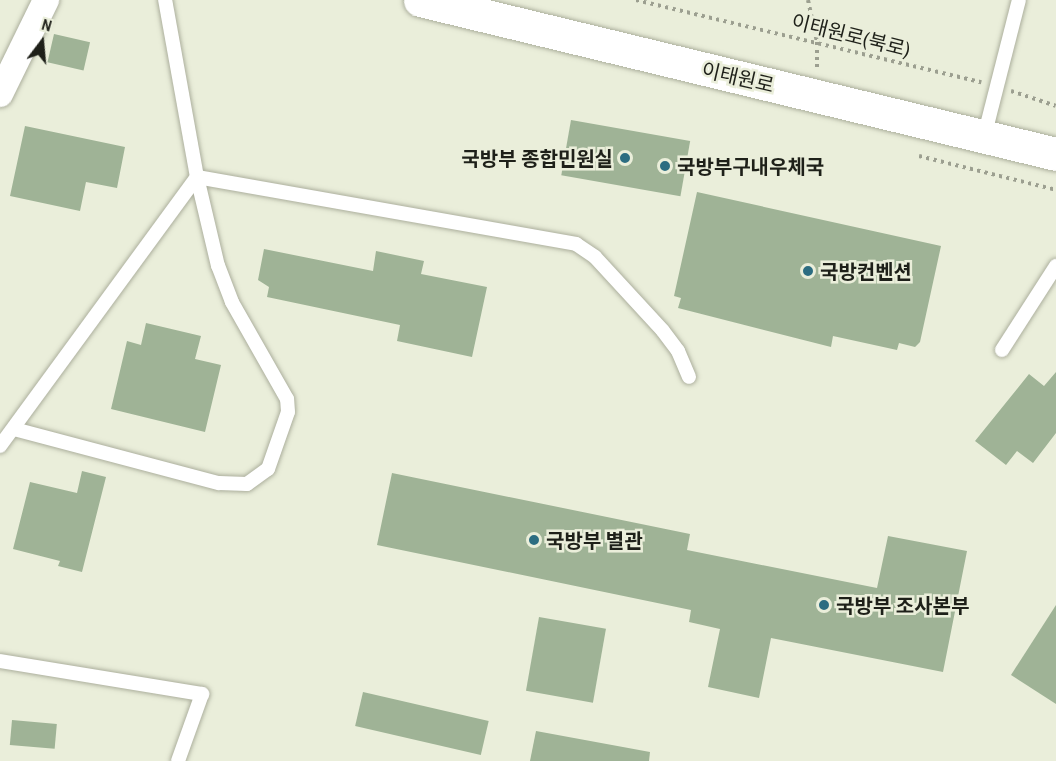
<!DOCTYPE html>
<meta charset="utf-8">
<style>
body{margin:0}
#map{position:relative;width:1056px;height:761px;overflow:hidden;background:#eaeeda;font-family:"Archivo Narrow","Noto Sans KR",sans-serif}
div>[style]{position:absolute}
[style*='--x']{left:calc(var(--x)*1px);top:calc(var(--y)*1px);width:calc(var(--w)*1px);rotate:calc(var(--a)*1deg)}
.building>*{inset:0;background:#9fb396;transform-origin:0 0}
.path>*{height:4px;margin-top:-2px;transform-origin:0;background:repeating-linear-gradient(90deg,#9c9f90 0 3px,transparent 0 7.5px)}
.roads{filter:drop-shadow(0 0 2px #acaf9d) drop-shadow(0 0 2px #acaf9d)}
.lane>*{height:14px;margin:-7px;padding:0 7px;transform-origin:7px;border-radius:7px;background:#fff}
.street>*{height:26px;margin:-13px;padding:0 13px;transform-origin:13px;border-radius:13px;background:#fff}
.secondary>*{height:33px;margin:-16.5px;padding:0 16.5px;transform-origin:16.5px;border-radius:16.5px;background:#fff}
.dots>*{width:16px;height:16px;translate:-50% -50%;box-sizing:border-box;border:3px solid #eaeeda;border-radius:50%}
span{translate:-50% -50%;white-space:nowrap;text-align:center;line-height:1.15;-webkit-text-stroke:5px #eaeeda;paint-order:stroke}
.street-label{font-size:20px;color:#1e2019}
.poi-label{font-size:20px;color:#1e2019;font-weight:700}
.right{translate:-100% -50%;text-align:right}
.left{translate:0 -50%;text-align:left}
.north{position:absolute;left:12px;top:12px;width:60px;height:60px;-webkit-text-stroke:4px #eaeeda;paint-order:stroke;rotate:16deg;font-size:16px;font-weight:700;line-height:24px;text-align:center;color:#1e2019}
.north::after{content:'';display:block;margin:auto;width:21px;height:27px;background:#1e2019;clip-path:polygon(50% 0,100% 100%,50% 72%,0 100%)}
</style>
<div id="map">
<div class="building">
<div style="left:54px;top:34px;width:37px;height:29px;rotate:13deg"></div>
<div style="left:571px;top:120px;width:121px;height:56px;rotate:10deg"></div>
<div style="clip-path:polygon(25px 126px,125px 147px,117px 188px,86px 182px,80px 211px,10px 196px)"></div>
<div style="clip-path:polygon(697px 192px,941px 246px,920px 342px,915px 347px,899px 343px,897px 350px,833px 336px,831px 347px,678px 308px,681px 298px,674px 296px)"></div>
<div style="clip-path:polygon(264px 249px,373px 271px,376px 251px,424px 261px,421px 274px,487px 287px,472px 357px,397px 341px,400px 325px,267px 297px,269px 287px,258px 280px)"></div>
<div style="clip-path:polygon(146px 323px,201px 336px,195px 359px,221px 365px,205px 432px,111px 409px,127px 341px,141px 345px)"></div>
<div style="clip-path:polygon(1056px 372px,1056px 433px,1033px 463px,1017px 451px,1006px 465px,975px 441px,1029px 374px,1044px 386px)"></div>
<div style="clip-path:polygon(82px 471px,106px 477px,82px 572px,58px 566px,60px 561px,13px 549px,30px 482px,77px 493px)"></div>
<div style="clip-path:polygon(392px 473px,690px 534px,687px 550px,877px 588px,888px 536px,967px 551px,943px 672px,771px 638px,759px 698px,708px 687px,720px 629px,689px 622px,691px 610px,377px 545px)"></div>
<div style="clip-path:polygon(1056px 605px,1056px 704px,1011px 675px)"></div>
<div style="left:539px;top:617px;width:68px;height:75px;rotate:10deg"></div>
<div style="left:363px;top:692px;width:129px;height:35px;rotate:13deg"></div>
<div style="left:12px;top:720px;width:45px;height:25px;rotate:5deg"></div>
<div style="clip-path:polygon(536px 731px,650px 752px,649px 761px,530px 761px)"></div>
</div>
<div class="path">
<div style="--x:636;--y:0;--w:355;--a:13.4"></div>
<div style="--x:808;--y:0;--w:43;--a:77.9"></div>
<div style="--x:817;--y:42;--w:28;--a:90"></div>
<div style="--x:1011;--y:91;--w:47;--a:18.4"></div>
<div style="--x:919;--y:156;--w:141;--a:13.9"></div>
</div>
<div class="roads">
<div class="lane">
<div style="--x:984;--y:137;--w:141;--a:-75.7"></div>
<div style="--x:1002;--y:350;--w:100;--a:-57.3"></div>
<div style="--x:14;--y:429;--w:212;--a:14.8"></div>
<div style="--x:219;--y:483;--w:28;--a:2"></div>
<div style="--x:247;--y:484;--w:26;--a:-36"></div>
<div style="--x:268;--y:469;--w:60;--a:-70.7"></div>
<div style="--x:288;--y:412;--w:13;--a:-94"></div>
<div style="--x:287;--y:399;--w:112;--a:-119.6"></div>
<div style="--x:232;--y:302;--w:39;--a:-111"></div>
<div style="--x:218;--y:266;--w:91;--a:-103.3"></div>
<div style="--x:197;--y:177;--w:385;--a:10"></div>
<div style="--x:576;--y:244;--w:23;--a:34"></div>
<div style="--x:595;--y:257;--w:100;--a:47.4"></div>
<div style="--x:663;--y:331;--w:25;--a:53"></div>
<div style="--x:678;--y:351;--w:28;--a:67"></div>
<div style="--x:0;--y:446;--w:333;--a:-53.8"></div>
<div style="--x:197;--y:177;--w:180;--a:-100.2"></div>
<div style="--x:0;--y:661;--w:205;--a:9.3"></div>
<div style="--x:202;--y:694;--w:71;--a:109.7"></div>
</div>
<div class="street">
<div style="--x:0;--y:94;--w:105;--a:-63.9"></div>
</div>
<div class="secondary">
<div style="--x:420;--y:0;--w:654;--a:13.61"></div>
</div>
</div>
<div class="dots">
<div style="left:625px;top:158px;background:#2c6d81"></div>
<div style="left:665px;top:166px;background:#2c6d81"></div>
<div style="left:808px;top:271px;background:#2c6d81"></div>
<div style="left:534px;top:540px;background:#2c6d81"></div>
<div style="left:824px;top:605px;background:#2c6d81"></div>
</div>
<div class="street-label">
<span style="left:851px;top:35px;rotate:14deg">이태원로(북로)</span>
<span style="left:738px;top:77px;rotate:13deg">이태원로</span>
</div>
<div class="poi-label">
<span class="right" style="left:613px;top:158px">국방부 종합민원실</span>
<span class="left" style="left:677px;top:166px">국방부구내우체국</span>
<span class="left" style="left:820px;top:271px">국방컨벤션</span>
<span class="left" style="left:546px;top:540px">국방부 별관</span>
<span class="left" style="left:836px;top:605px">국방부 조사본부</span>
</div>
<div class="north">N</div>
</div>
